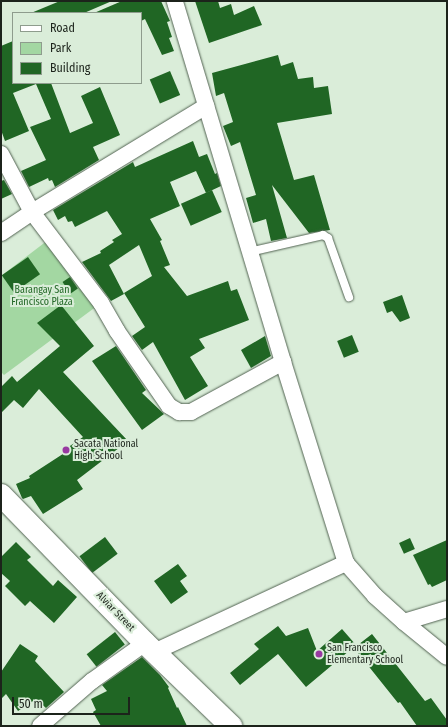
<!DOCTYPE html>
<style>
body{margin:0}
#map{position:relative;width:448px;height:727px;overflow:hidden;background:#daedd9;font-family:"Fira Sans Condensed",sans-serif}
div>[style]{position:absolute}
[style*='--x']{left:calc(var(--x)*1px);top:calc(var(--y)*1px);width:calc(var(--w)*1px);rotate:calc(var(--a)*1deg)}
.green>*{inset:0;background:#a3d7a2}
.building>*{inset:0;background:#206624;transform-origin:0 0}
.roads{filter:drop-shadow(0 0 1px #526352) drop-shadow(0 0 1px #526352)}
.lane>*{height:8px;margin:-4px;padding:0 4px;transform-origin:4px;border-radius:4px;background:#fff}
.street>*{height:16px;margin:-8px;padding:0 8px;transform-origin:8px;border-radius:8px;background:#fff}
.secondary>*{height:22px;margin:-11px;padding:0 11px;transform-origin:11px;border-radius:11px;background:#fff}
.dots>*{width:11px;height:11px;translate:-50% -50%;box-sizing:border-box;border:2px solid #daedd9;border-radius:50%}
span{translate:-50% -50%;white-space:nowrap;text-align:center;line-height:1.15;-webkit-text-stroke:4px #daedd9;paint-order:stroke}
.park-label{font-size:10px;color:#216725}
.poi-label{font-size:10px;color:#1c231b}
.left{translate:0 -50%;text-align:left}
.street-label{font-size:10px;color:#1c231b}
.frame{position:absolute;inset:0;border:2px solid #1c231b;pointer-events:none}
.legend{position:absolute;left:12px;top:12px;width:130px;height:72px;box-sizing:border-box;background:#daedd9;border:1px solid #8e9c8d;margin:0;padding:5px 7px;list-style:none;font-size:12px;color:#1c231b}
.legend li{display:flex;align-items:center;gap:8px;height:20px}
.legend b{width:20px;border:1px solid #8e9c8d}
.scale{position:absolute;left:12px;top:697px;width:118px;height:18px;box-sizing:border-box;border:2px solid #1c231b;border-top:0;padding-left:5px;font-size:12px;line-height:14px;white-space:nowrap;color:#1c231b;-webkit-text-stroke:3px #daedd9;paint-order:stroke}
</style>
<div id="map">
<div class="green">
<div style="clip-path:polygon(52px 237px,101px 303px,4px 375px,1px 372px,1px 276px)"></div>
</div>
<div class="building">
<div style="clip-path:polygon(60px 1px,112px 1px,84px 13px,31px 13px)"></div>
<div style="clip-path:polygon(122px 1px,161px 1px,170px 21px,167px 22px,172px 37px,169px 38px,174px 51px,162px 55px,145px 19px,141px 21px,141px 13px,94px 13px)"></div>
<div style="clip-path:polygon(195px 1px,218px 1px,220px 8px,231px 4px,234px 15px,254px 6px,262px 25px,209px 43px)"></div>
<div style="clip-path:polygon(13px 41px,13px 83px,51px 83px,70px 133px,93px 123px,81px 96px,100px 87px,120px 135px,93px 147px,99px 160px,55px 187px,52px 180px,49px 181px,48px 178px,29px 187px,21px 171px,46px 160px,30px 127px,51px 119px,36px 84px,13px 93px,29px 131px,5px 141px,1px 130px,1px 46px)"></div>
<div style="clip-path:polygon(278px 55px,281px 66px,293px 62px,298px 79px,313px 77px,314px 88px,328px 86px,332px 114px,277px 123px,294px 180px,314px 175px,330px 230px,309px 233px,272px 185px,287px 238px,271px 241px,266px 219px,253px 223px,246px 198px,256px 195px,240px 142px,231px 146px,223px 126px,233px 122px,224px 93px,216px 96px,212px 73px)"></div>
<div style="left:170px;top:71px;width:26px;height:22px;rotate:67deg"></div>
<div style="clip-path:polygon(193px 141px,199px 157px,207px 154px,215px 174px,217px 173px,221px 186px,206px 193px,196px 171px,170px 182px,180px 206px,150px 219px,162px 240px,160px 241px,170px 265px,164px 267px,187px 296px,228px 281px,231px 291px,237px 289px,249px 320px,199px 339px,205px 348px,190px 357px,208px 386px,185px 400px,153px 342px,142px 350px,132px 336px,145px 327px,124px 293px,152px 276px,139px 245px,109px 265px,124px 294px,111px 301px,82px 262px,101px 253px,100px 251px,114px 242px,112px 240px,122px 234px,107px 211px,75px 227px,72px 221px,68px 222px,65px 216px,58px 220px,53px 210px,133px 162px,135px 167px)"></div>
<div style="clip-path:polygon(4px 180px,12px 194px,1px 199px,1px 181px)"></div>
<div style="left:212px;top:190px;width:24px;height:34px;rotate:66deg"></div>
<div style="left:28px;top:257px;width:21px;height:32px;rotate:55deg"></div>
<div style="left:70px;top:277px;width:14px;height:9px;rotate:56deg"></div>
<div style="clip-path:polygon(402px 295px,410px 318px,400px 322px,392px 311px,387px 313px,383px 302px)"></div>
<div style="clip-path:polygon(61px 305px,94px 346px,63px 372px,128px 441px,77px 480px,83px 489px,43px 514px,31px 496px,23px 499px,22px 498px,16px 484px,30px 478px,29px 476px,69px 450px,67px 448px,83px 437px,39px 389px,23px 408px,14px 400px,1px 413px,1px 387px,12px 376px,17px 382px,60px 346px,37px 323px)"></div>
<div style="left:352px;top:335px;width:18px;height:16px;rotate:68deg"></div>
<div style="clip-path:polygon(265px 336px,271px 356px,251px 368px,241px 350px)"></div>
<div style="clip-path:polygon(116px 346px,146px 390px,142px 393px,164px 414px,142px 430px,92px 361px)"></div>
<div style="left:105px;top:537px;width:21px;height:32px;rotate:53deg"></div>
<div style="left:410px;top:538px;width:12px;height:12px;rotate:66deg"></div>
<div style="clip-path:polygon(447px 540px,447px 580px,432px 587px,430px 584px,428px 585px,413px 555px)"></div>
<div style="clip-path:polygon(16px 542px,31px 557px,27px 560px,53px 586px,58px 580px,77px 597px,54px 623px,30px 601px,25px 606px,5px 586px,10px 581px,1px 573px,1px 557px)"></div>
<div style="clip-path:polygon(178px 564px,187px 576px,180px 581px,188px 592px,171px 604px,154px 581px)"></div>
<div style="clip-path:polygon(278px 626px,286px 636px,308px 628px,317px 651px,342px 629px,356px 645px,306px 687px,278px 654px,240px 685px,230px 673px,259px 649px,254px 644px)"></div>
<div style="left:115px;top:632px;width:16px;height:36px;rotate:52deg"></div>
<div style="clip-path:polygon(372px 634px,425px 701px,431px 698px,447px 720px,447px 726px,417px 726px,400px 702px,398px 703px,354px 648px)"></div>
<div style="clip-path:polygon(20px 644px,38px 656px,35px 661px,64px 692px,46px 708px,36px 699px,18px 711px,6px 694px,1px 699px,1px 672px)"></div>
<div style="clip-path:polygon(142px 657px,160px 675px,169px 687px,168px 688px,177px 708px,178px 707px,187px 726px,101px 726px,93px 712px,96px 710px,91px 699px,107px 691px,102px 685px)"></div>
</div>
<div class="roads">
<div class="lane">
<div style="--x:249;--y:252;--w:76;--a:-12.9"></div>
<div style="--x:323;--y:235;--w:6;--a:31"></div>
<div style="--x:328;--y:238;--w:63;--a:70.4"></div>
</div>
<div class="street">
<div style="--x:1;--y:154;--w:66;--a:61.9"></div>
<div style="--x:32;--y:212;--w:114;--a:52.8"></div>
<div style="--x:101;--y:303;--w:32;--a:60"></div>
<div style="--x:117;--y:331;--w:91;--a:55.3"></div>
<div style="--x:169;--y:406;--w:12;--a:31"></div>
<div style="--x:179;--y:412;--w:12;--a:0"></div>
<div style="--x:191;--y:412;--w:105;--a:-28.5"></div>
<div style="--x:1;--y:233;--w:37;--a:-34"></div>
<div style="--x:32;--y:212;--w:204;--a:-31.3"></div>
<div style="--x:346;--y:563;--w:44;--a:48.7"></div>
<div style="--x:375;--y:596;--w:39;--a:42"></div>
<div style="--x:404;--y:622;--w:45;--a:-16.8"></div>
<div style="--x:404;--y:622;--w:55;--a:39.1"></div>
<div style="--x:154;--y:652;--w:212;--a:-24.9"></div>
<div style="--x:346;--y:563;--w:211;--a:-107.4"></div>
<div style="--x:283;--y:362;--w:377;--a:-106.7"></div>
<div style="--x:40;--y:726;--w:69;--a:-40.9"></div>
<div style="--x:92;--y:681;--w:65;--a:-35.6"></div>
</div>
<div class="secondary">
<div style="--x:1;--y:495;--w:206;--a:45.8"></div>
<div style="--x:145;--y:643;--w:120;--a:44"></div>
</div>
</div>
<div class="dots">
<div style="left:66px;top:450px;background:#9839a1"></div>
<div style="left:319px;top:654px;background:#9839a1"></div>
</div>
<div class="park-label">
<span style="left:42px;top:296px">Barangay San<br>Francisco Plaza</span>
</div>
<div class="poi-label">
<span class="left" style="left:74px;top:450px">Sacata National<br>High School</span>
<span class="left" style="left:327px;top:654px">San Francisco<br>Elementary School</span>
</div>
<div class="street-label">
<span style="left:115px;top:612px;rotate:46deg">Alviar Street</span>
</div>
<div class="frame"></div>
<ul class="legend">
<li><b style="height:5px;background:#fff"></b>Road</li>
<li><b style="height:11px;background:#a3d7a2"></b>Park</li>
<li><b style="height:11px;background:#206624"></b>Building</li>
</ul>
<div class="scale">50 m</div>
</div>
